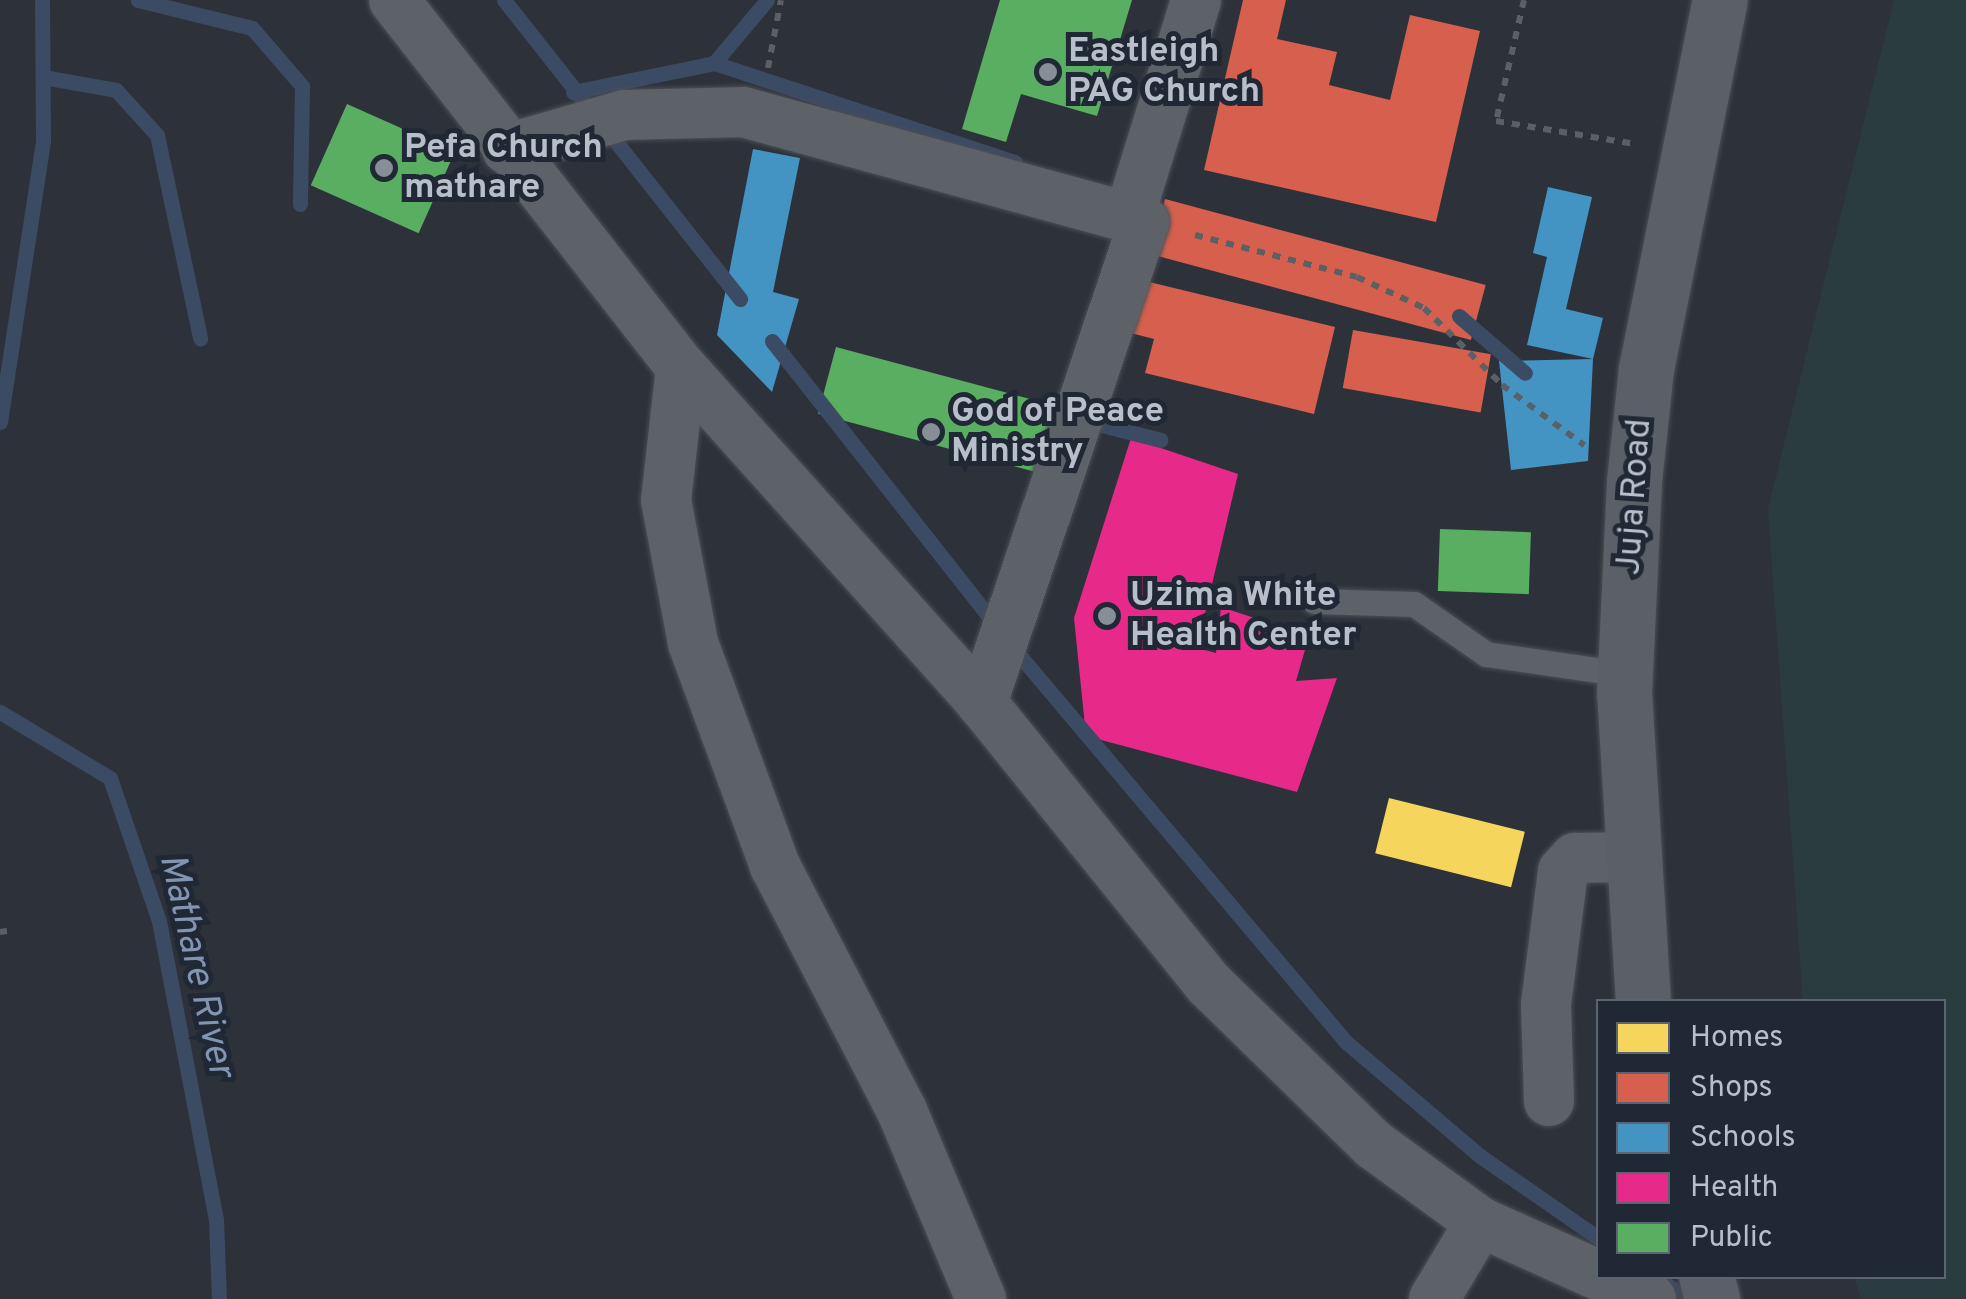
<!DOCTYPE html>
<style>
body{margin:0}
#map{position:relative;width:1966px;height:1299px;overflow:hidden;background:#2d323a;font-family:Overpass,sans-serif}
div>[style]{position:absolute}
[style*='--x']{left:calc(var(--x)*1px);top:calc(var(--y)*1px);width:calc(var(--w)*1px);rotate:calc(var(--a)*1deg)}
.green>*{inset:0;background:#2a3c40}
.homes>*{inset:0;background:#f6d55c;transform-origin:0 0}
.shops>*{inset:0;background:#d6604d;transform-origin:0 0}
.schools>*{inset:0;background:#4393c3}
.health>*{inset:0;background:#e7298a}
.public>*{inset:0;background:#5aae61;transform-origin:0 0}
.stream>*{height:15px;margin:-7.5px;padding:0 7.5px;transform-origin:7.5px;border-radius:7.5px;background:#3c4b64}
.path>*{height:6px;margin-top:-3px;transform-origin:0;background:repeating-linear-gradient(90deg,#5a6065 0 8px,transparent 0 16px)}
.roads{filter:drop-shadow(0 0 2px #4b4e54) drop-shadow(0 0 2px #4b4e54)}
.lane>*{height:25px;margin:-12.5px;padding:0 12.5px;transform-origin:12.5px;border-radius:12.5px;background:#5d6168}
.street>*{height:50px;margin:-25px;padding:0 25px;transform-origin:25px;border-radius:25px;background:#5d6168}
.secondary>*{height:55px;margin:-27.5px;padding:0 27.5px;transform-origin:27.5px;border-radius:27.5px;background:#5b5f67}
.dots>*{width:28px;height:28px;translate:-50% -50%;box-sizing:border-box;border:5px solid #202835;border-radius:50%}
span{translate:-50% -50%;white-space:nowrap;text-align:center;line-height:1.15;-webkit-text-stroke:10px #202835;paint-order:stroke}
.poi-label{font-size:35px;color:#b8bfca;font-weight:700}
.left{translate:0 -50%;text-align:left}
.street-label{font-size:35px;color:#b8bfca}
.water-label{font-size:38px;color:#8194b0;font-style:italic}
.legend{position:absolute;left:1596px;top:999px;width:350px;height:280px;box-sizing:border-box;background:#202835;border:2px solid #5d6471;margin:0;padding:12px 18px;list-style:none;font-size:30px;color:#b8bfca}
.legend li{display:flex;align-items:center;gap:20px;height:50px}
.legend b{width:50px;border:2px solid #5d6471}
</style>
<div id="map">
<div class="green">
<div style="clip-path:polygon(1894px 0,1966px 0,1966px 1299px,1861px 1299px,1854px 1277px,1944px 1276px,1944px 1002px,1803px 1001px,1768px 509px)"></div>
</div>
<div class="homes">
<div style="left:1389px;top:798px;width:140px;height:57px;rotate:14deg"></div>
</div>
<div class="shops">
<div style="clip-path:polygon(1243px 0,1286px 0,1277px 39px,1337px 52px,1329px 85px,1390px 100px,1410px 15px,1480px 31px,1436px 222px,1204px 170px)"></div>
<div style="left:1165px;top:199px;width:332px;height:57px;rotate:15deg"></div>
<div style="clip-path:polygon(1141px 280px,1335px 327px,1314px 414px,1145px 373px,1154px 339px,1127px 332px)"></div>
<div style="left:1353px;top:330px;width:140px;height:59px;rotate:10deg"></div>
</div>
<div class="schools">
<div style="clip-path:polygon(753px 149px,800px 158px,773px 292px,799px 299px,772px 392px,717px 335px)"></div>
<div style="clip-path:polygon(1548px 187px,1592px 197px,1566px 309px,1603px 318px,1593px 359px,1527px 345px,1547px 257px,1533px 253px)"></div>
<div style="clip-path:polygon(1593px 359px,1588px 461px,1511px 470px,1499px 361px)"></div>
</div>
<div class="health">
<div style="clip-path:polygon(1131px 438px,1238px 474px,1197px 648px,1216px 653px,1221px 607px,1309px 636px,1296px 681px,1337px 678px,1297px 792px,1086px 736px,1074px 618px)"></div>
</div>
<div class="public">
<div style="clip-path:polygon(1000px 0,1132px 0,1097px 116px,1021px 94px,1006px 142px,962px 129px)"></div>
<div style="left:347px;top:104px;width:118px;height:89px;rotate:24deg"></div>
<div style="left:836px;top:347px;width:232px;height:69px;rotate:15deg"></div>
<div style="left:1440px;top:529px;width:91px;height:62px;rotate:2deg"></div>
</div>
<div class="stream">
<div style="--x:138;--y:0;--w:117;--a:13.8"></div>
<div style="--x:252;--y:28;--w:77;--a:49.2"></div>
<div style="--x:302;--y:86;--w:118;--a:91"></div>
<div style="--x:504;--y:0;--w:381;--a:51.7"></div>
<div style="--x:714;--y:63;--w:82;--a:-49.9"></div>
<div style="--x:43;--y:77;--w:74;--a:10.1"></div>
<div style="--x:116;--y:90;--w:61;--a:47.7"></div>
<div style="--x:157;--y:135;--w:208;--a:78"></div>
<div style="--x:573;--y:92;--w:144;--a:-11.6"></div>
<div style="--x:714;--y:63;--w:317;--a:18.2"></div>
<div style="--x:1459;--y:316;--w:87;--a:40.8"></div>
<div style="--x:772;--y:341;--w:362;--a:51.8"></div>
<div style="--x:1082;--y:420;--w:81;--a:14.2"></div>
<div style="--x:0;--y:422;--w:284;--a:-81.3"></div>
<div style="--x:43;--y:141;--w:141;--a:-90.4"></div>
<div style="--x:1010;--y:644;--w:521;--a:49.83"></div>
<div style="--x:1346;--y:1042;--w:176;--a:40.4"></div>
<div style="--x:1480;--y:1156;--w:144;--a:34.8"></div>
<div style="--x:0;--y:712;--w:128;--a:31"></div>
<div style="--x:110;--y:778;--w:151;--a:71.1"></div>
<div style="--x:159;--y:921;--w:303;--a:79.2"></div>
<div style="--x:216;--y:1219;--w:80;--a:87.9"></div>
<div style="--x:1657;--y:1278;--w:36;--a:34"></div>
</div>
<div class="path">
<div style="--x:1524;--y:0;--w:124;--a:103"></div>
<div style="--x:1496;--y:121;--w:141;--a:9.4"></div>
<div style="--x:768;--y:68;--w:69;--a:-79.2"></div>
<div style="--x:1195;--y:235;--w:167;--a:14.5"></div>
<div style="--x:1357;--y:277;--w:74;--a:24.8"></div>
<div style="--x:1424;--y:308;--w:110;--a:44.6"></div>
<div style="--x:1502;--y:385;--w:102;--a:36.2"></div>
<div style="--x:0;--y:932;--w:7;--a:-8"></div>
</div>
<div class="roads">
<div class="lane">
<div style="--x:1314;--y:601;--w:100;--a:1.7"></div>
<div style="--x:1414;--y:604;--w:88;--a:34.8"></div>
<div style="--x:1486;--y:654;--w:139;--a:8.2"></div>
</div>
<div class="street">
<div style="--x:394;--y:0;--w:466;--a:52"></div>
<div style="--x:681;--y:367;--w:451;--a:48.1"></div>
<div style="--x:982;--y:703;--w:361;--a:51.1"></div>
<div style="--x:1209;--y:984;--w:231;--a:44.3"></div>
<div style="--x:1374;--y:1145;--w:131;--a:36"></div>
<div style="--x:1480;--y:1222;--w:129;--a:24.2"></div>
<div style="--x:507;--y:149;--w:122;--a:-16.2"></div>
<div style="--x:624;--y:115;--w:119;--a:-1.4"></div>
<div style="--x:743;--y:112;--w:416;--a:15.3"></div>
<div style="--x:1144;--y:222;--w:508;--a:108.61"></div>
<div style="--x:1129;--y:217;--w:227;--a:-72.8"></div>
<div style="--x:681;--y:367;--w:134;--a:96.4"></div>
<div style="--x:666;--y:500;--w:146;--a:79.3"></div>
<div style="--x:693;--y:643;--w:238;--a:69.8"></div>
<div style="--x:775;--y:866;--w:276;--a:62.6"></div>
<div style="--x:902;--y:1111;--w:204;--a:67.2"></div>
<div style="--x:1549;--y:1101;--w:97;--a:-91.8"></div>
<div style="--x:1546;--y:1004;--w:134;--a:-82.7"></div>
<div style="--x:1563;--y:871;--w:18;--a:-47"></div>
<div style="--x:1575;--y:858;--w:56;--a:-1"></div>
<div style="--x:1601;--y:1276;--w:55;--a:24.7"></div>
<div style="--x:1434;--y:1299;--w:90;--a:-59.1"></div>
</div>
<div class="secondary">
<div style="--x:1643;--y:1002;--w:309;--a:-93.5"></div>
<div style="--x:1624;--y:694;--w:213;--a:-87.3"></div>
<div style="--x:1634;--y:481;--w:113;--a:-83.9"></div>
<div style="--x:1646;--y:369;--w:376;--a:-78.7"></div>
<div style="--x:1706;--y:1276;--w:24;--a:75"></div>
</div>
</div>
<div class="dots">
<div style="left:1048px;top:72px;background:#878e98"></div>
<div style="left:384px;top:168px;background:#878e98"></div>
<div style="left:931px;top:432px;background:#878e98"></div>
<div style="left:1107px;top:616px;background:#878e98"></div>
</div>
<div class="poi-label">
<span class="left" style="left:1068px;top:72px">Eastleigh<br>PAG Church</span>
<span class="left" style="left:404px;top:168px">Pefa Church<br>mathare</span>
<span class="left" style="left:951px;top:432px">God of Peace<br>Ministry</span>
<span class="left" style="left:1130px;top:616px">Uzima White<br>Health Center</span>
</div>
<div class="street-label">
<span style="left:1635px;top:497px;rotate:-86deg">Juja Road</span>
</div>
<div class="water-label">
<span style="left:195px;top:966px;rotate:77deg">Mathare River</span>
</div>
<ul class="legend">
<li><b style="height:28px;background:#f6d55c"></b>Homes</li>
<li><b style="height:28px;background:#d6604d"></b>Shops</li>
<li><b style="height:28px;background:#4393c3"></b>Schools</li>
<li><b style="height:28px;background:#e7298a"></b>Health</li>
<li><b style="height:28px;background:#5aae61"></b>Public</li>
</ul>
</div>
